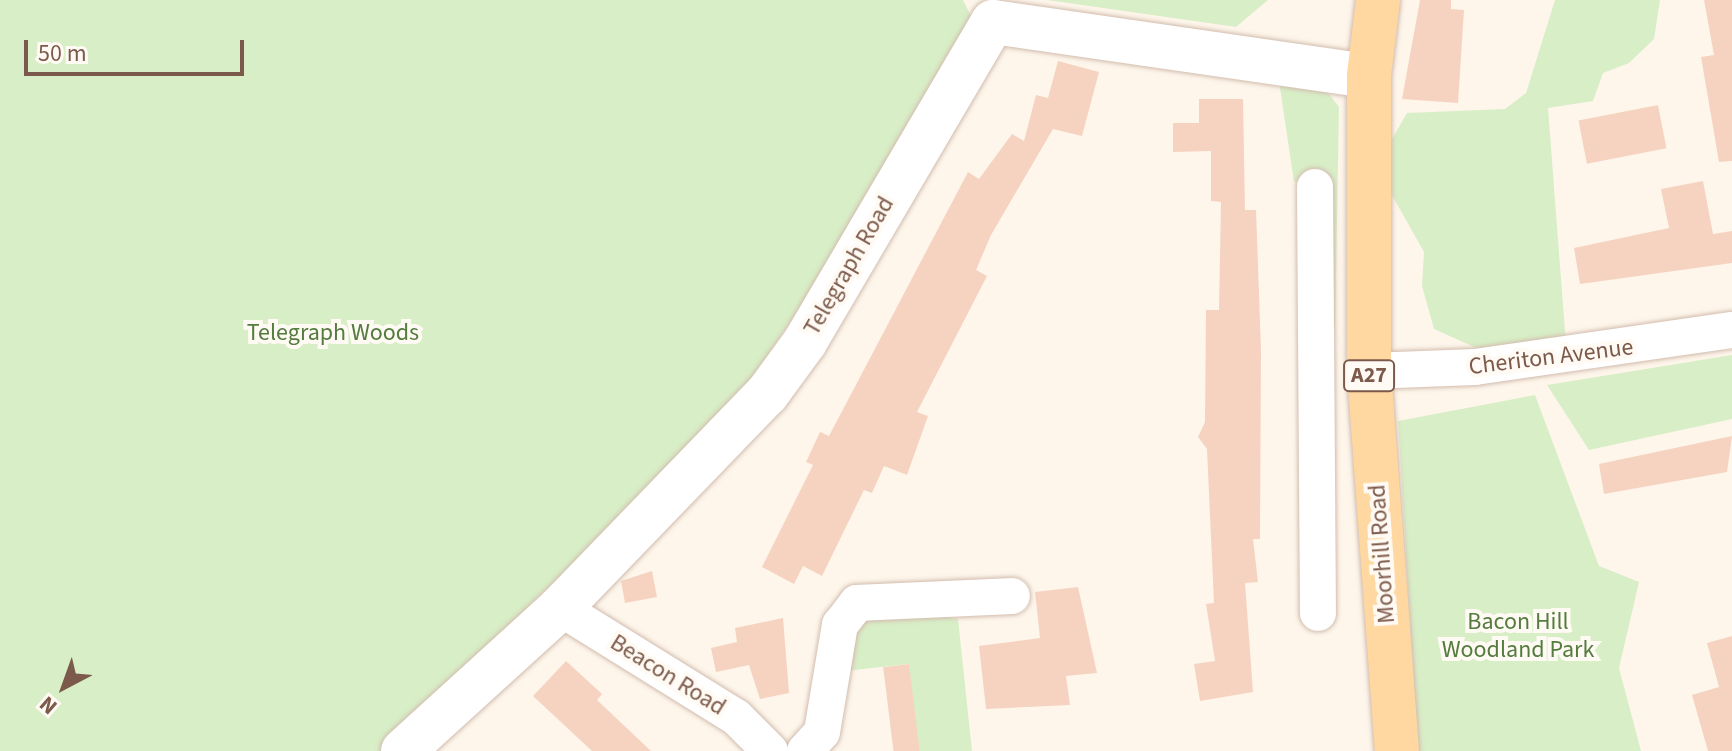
<!DOCTYPE html>
<style>
body{margin:0}
#map{position:relative;width:1732px;height:751px;overflow:hidden;background:#fef6eb;font-family:"Source Sans 3",sans-serif}
div>[style]{position:absolute}
[style*='--x']{left:calc(var(--x)*1px);top:calc(var(--y)*1px);width:calc(var(--w)*1px);rotate:calc(var(--a)*1deg)}
.green>*{inset:0;background:#d8eec7}
.building>*{inset:0;background:#f5d3c0;transform-origin:0 0}
.roads{filter:drop-shadow(0 0 2px #d2bcae) drop-shadow(0 0 2px #d2bcae)}
.street>*{height:36px;margin:-18px;padding:0 18px;transform-origin:18px;border-radius:18px;background:#fff}
.secondary>*{height:44px;margin:-22px;padding:0 22px;transform-origin:22px;border-radius:22px;background:#fff}
.primary>*{height:44px;margin:-22px;padding:0 22px;transform-origin:22px;border-radius:22px;background:#ffd8a1}
span{translate:-50% -50%;white-space:nowrap;text-align:center;line-height:1.15;-webkit-text-stroke:8px #fffaf3;paint-order:stroke}
.shield-label span{padding:2px 6px;background:#fffaf3;border:2px solid;border-radius:6px;-webkit-text-stroke-width:0}
.shield-label{font-size:22px;color:#7c5a4b;font-weight:700}
.street-label{font-size:24px;color:#7c5a4b}
.park-label{font-size:24px;color:#537c3e}
.north{position:absolute;left:24px;top:647px;width:80px;height:80px;-webkit-text-stroke:6px #fffaf3;paint-order:stroke;rotate:221deg;font-size:22px;font-weight:700;line-height:32px;text-align:center;color:#7c5a4b}
.north::after{content:'';display:block;margin:auto;width:28px;height:36px;background:#7c5a4b;clip-path:polygon(50% 0,100% 100%,50% 72%,0 100%)}
.scale{position:absolute;left:24px;top:40px;width:220px;height:36px;box-sizing:border-box;border:4px solid #7c5a4b;border-top:0;padding-left:10px;font-size:24px;line-height:28px;white-space:nowrap;color:#7c5a4b;-webkit-text-stroke:6px #fffaf3;paint-order:stroke}
</style>
<div id="map">
<div class="green">
<div style="clip-path:polygon(0 0,963px 0,972px 18px,807px 297px,704px 449px,545px 590px,383px 751px,0 751px)"></div>
<div style="clip-path:polygon(1047px 0,1268px 0,1236px 27px)"></div>
<div style="clip-path:polygon(1555px 0,1660px 0,1654px 39px,1629px 63px,1603px 73px,1593px 101px,1548px 108px,1566px 345px,1513px 353px,1474px 347px,1434px 329px,1422px 286px,1424px 252px,1376px 167px,1407px 113px,1505px 109px,1526px 93px)"></div>
<div style="clip-path:polygon(1279px 81px,1326px 90px,1339px 107px,1335px 333px,1320px 179px,1294px 182px)"></div>
<div style="clip-path:polygon(1732px 355px,1732px 419px,1589px 450px,1547px 385px)"></div>
<div style="clip-path:polygon(1535px 395px,1599px 566px,1639px 582px,1619px 668px,1641px 751px,1418px 751px,1398px 421px)"></div>
<div style="clip-path:polygon(900px 609px,958px 619px,972px 751px,914px 751px,909px 664px,845px 671px,850px 634px,862px 622px)"></div>
</div>
<div class="building">
<div style="clip-path:polygon(1420px 0,1451px 0,1451px 9px,1464px 10px,1458px 103px,1402px 99px)"></div>
<div style="clip-path:polygon(1704px 0,1732px 0,1732px 161px,1719px 162px,1701px 57px,1714px 55px)"></div>
<div style="clip-path:polygon(1058px 61px,1099px 72px,1082px 136px,1053px 129px,991px 235px,976px 270px,987px 276px,917px 412px,928px 416px,907px 475px,884px 466px,872px 493px,864px 490px,822px 576px,803px 566px,794px 584px,762px 567px,813px 465px,806px 462px,820px 432px,829px 436px,968px 172px,979px 179px,1012px 134px,1024px 141px,1036px 95px,1048px 98px)"></div>
<div style="clip-path:polygon(1199px 99px,1243px 99px,1245px 210px,1256px 210px,1261px 350px,1260px 539px,1253px 539px,1258px 582px,1245px 583px,1253px 692px,1200px 701px,1194px 664px,1215px 661px,1206px 604px,1214px 603px,1207px 449px,1198px 437px,1205px 422px,1206px 310px,1219px 310px,1221px 202px,1211px 201px,1211px 151px,1173px 152px,1173px 123px,1199px 123px)"></div>
<div style="left:1658px;top:105px;width:44px;height:81px;rotate:79deg"></div>
<div style="clip-path:polygon(1703px 181px,1713px 234px,1732px 231px,1732px 263px,1580px 284px,1574px 248px,1669px 228px,1661px 189px)"></div>
<div style="clip-path:polygon(1732px 436px,1727px 472px,1604px 494px,1599px 464px)"></div>
<div style="clip-path:polygon(652px 571px,657px 597px,625px 603px,621px 581px)"></div>
<div style="clip-path:polygon(1078px 587px,1097px 673px,1066px 676px,1070px 705px,986px 709px,979px 646px,1040px 638px,1035px 592px)"></div>
<div style="clip-path:polygon(783px 618px,789px 693px,760px 699px,749px 665px,716px 672px,711px 648px,737px 642px,735px 628px)"></div>
<div style="clip-path:polygon(1732px 636px,1732px 751px,1708px 751px,1692px 695px,1719px 687px,1707px 643px)"></div>
<div style="clip-path:polygon(566px 661px,602px 694px,597px 700px,651px 751px,592px 751px,533px 696px)"></div>
<div style="left:909px;top:664px;width:88px;height:26px;rotate:83deg"></div>
</div>
<div class="roads">
<div class="street">
<div style="--x:1315;--y:187;--w:426;--a:89.6"></div>
<div style="--x:1369;--y:371;--w:106;--a:-2.2"></div>
<div style="--x:1475;--y:367;--w:260;--a:-8.2"></div>
<div style="--x:560;--y:608;--w:207;--a:31.8"></div>
<div style="--x:736;--y:717;--w:48;--a:45"></div>
<div style="--x:805;--y:751;--w:25;--a:-48"></div>
<div style="--x:822;--y:732;--w:109;--a:-80.5"></div>
<div style="--x:840;--y:625;--w:28;--a:-52"></div>
<div style="--x:857;--y:603;--w:155;--a:-2.6"></div>
</div>
<div class="secondary">
<div style="--x:403;--y:751;--w:212;--a:-42.3"></div>
<div style="--x:560;--y:608;--w:298;--a:-46"></div>
<div style="--x:767;--y:394;--w:64;--a:-53.8"></div>
<div style="--x:805;--y:342;--w:371;--a:-59.6"></div>
<div style="--x:993;--y:22;--w:380;--a:8.2"></div>
</div>
<div class="primary">
<div style="--x:1378;--y:0;--w:77;--a:96.8"></div>
<div style="--x:1369;--y:76;--w:295;--a:90"></div>
<div style="--x:1369;--y:371;--w:381;--a:85.8"></div>
</div>
</div>
<div class="shield-label">
<span style="left:1369px;top:376px">A27</span>
</div>
<div class="street-label">
<span style="left:849px;top:266px;rotate:-60deg">Telegraph Road</span>
<span style="left:1551px;top:357px;rotate:-7deg">Cheriton Avenue</span>
<span style="left:1382px;top:554px;rotate:-94deg">Moorhill Road</span>
<span style="left:668px;top:675px;rotate:32deg">Beacon Road</span>
</div>
<div class="park-label">
<span style="left:333px;top:333px">Telegraph Woods</span>
<span style="left:1518px;top:636px">Bacon Hill<br>Woodland Park</span>
</div>
<div class="north">N</div>
<div class="scale">50 m</div>
</div>
